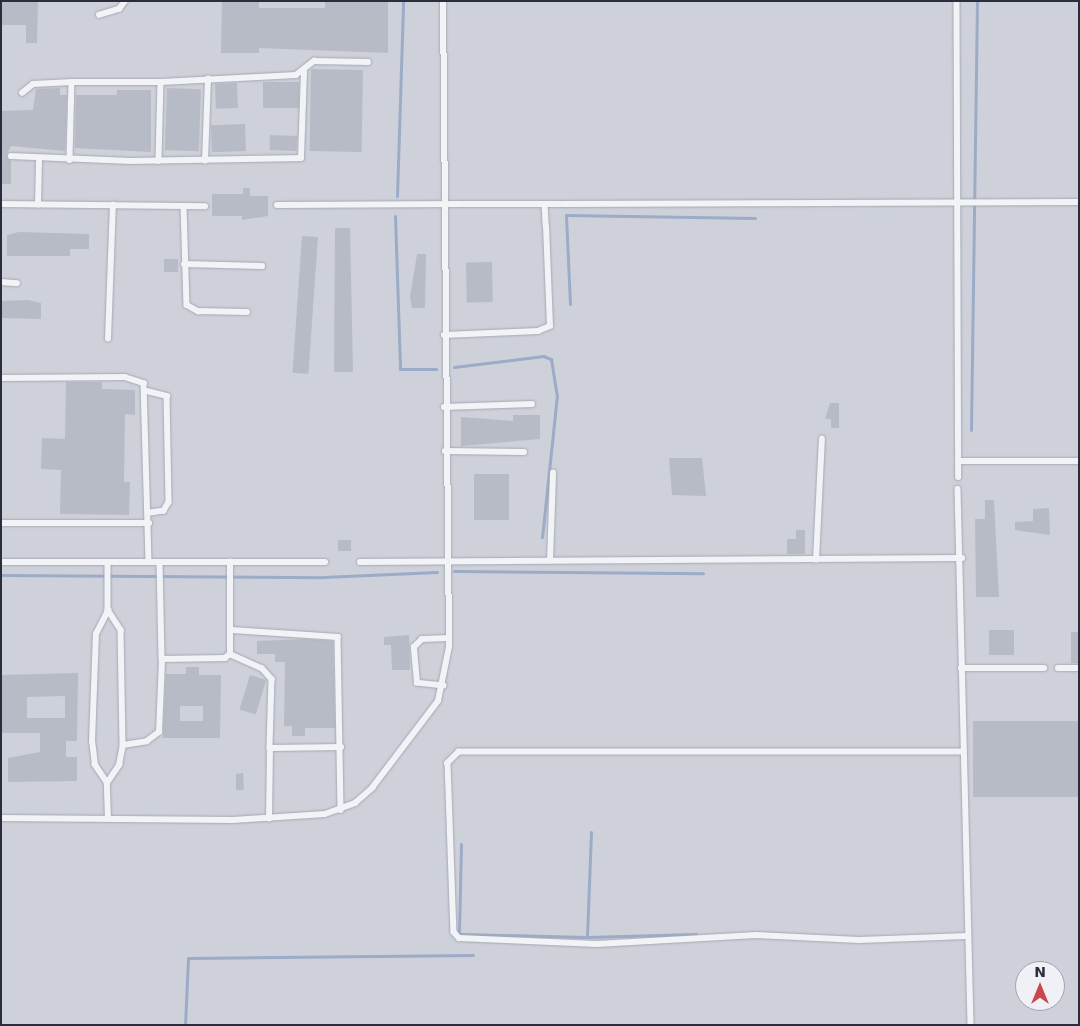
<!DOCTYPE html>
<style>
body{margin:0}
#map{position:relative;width:1080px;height:1026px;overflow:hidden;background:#e0e2e8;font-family:"DejaVu Sans",sans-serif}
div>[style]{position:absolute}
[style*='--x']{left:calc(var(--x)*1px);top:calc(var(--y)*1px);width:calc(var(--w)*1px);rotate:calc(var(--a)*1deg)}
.built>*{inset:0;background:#ced1da}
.stream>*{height:3px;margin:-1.5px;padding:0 1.5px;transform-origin:1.5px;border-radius:1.5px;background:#9cabc7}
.building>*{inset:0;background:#b7bbc5;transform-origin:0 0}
.roads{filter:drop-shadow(0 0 1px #a5a8b2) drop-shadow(0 0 1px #a5a8b2)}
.lane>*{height:5.5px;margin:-2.75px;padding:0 2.75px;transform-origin:2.75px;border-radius:2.75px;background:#f2f3f7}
span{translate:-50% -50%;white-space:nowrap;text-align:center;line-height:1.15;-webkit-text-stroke:5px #eff1f6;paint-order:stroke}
.frame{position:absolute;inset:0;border:2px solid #292e3f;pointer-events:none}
.north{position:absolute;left:1015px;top:961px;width:50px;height:50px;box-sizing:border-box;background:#eff1f6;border:1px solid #a0a3ad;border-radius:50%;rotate:0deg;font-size:14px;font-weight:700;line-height:20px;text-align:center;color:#292e3f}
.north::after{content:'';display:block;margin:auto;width:18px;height:22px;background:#c9484c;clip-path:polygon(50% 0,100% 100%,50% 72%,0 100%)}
</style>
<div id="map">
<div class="built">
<div style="clip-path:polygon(evenodd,1px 1px,1079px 1px,1079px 1025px,1px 1025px,1px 1px,1025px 971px,1055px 971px,1055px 1001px,1025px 1001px,1025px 971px)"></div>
</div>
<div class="stream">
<div style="--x:397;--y:196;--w:195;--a:-88.2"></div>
<div style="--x:395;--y:216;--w:153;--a:88.1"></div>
<div style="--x:400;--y:369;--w:36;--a:0"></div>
<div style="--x:570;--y:304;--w:89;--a:-92.6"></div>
<div style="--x:566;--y:215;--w:189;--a:0.9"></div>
<div style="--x:454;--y:367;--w:90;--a:-7"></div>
<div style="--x:543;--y:356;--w:9;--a:21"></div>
<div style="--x:551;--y:359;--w:36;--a:81"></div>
<div style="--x:557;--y:395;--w:143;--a:96"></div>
<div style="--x:971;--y:430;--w:429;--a:-89.2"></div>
<div style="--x:454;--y:571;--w:249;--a:0.5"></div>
<div style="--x:1;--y:575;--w:322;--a:0.4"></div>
<div style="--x:323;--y:577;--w:114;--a:-2.5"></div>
<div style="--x:591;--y:832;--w:105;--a:92.2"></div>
<div style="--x:587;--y:937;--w:109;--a:-1.6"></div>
<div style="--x:461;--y:844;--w:90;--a:91.3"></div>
<div style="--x:459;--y:934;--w:128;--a:1.3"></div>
<div style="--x:185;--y:1025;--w:67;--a:-87.4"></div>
<div style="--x:188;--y:958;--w:285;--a:-0.6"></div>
</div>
<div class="building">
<div style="clip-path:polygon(2px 1px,38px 1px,37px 43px,26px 43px,26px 25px,2px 25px)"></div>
<div style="clip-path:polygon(222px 1px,259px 1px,259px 8px,325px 8px,325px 1px,388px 1px,388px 53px,259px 48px,259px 53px,221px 53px)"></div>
<div style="left:311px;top:69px;width:52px;height:82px;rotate:1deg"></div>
<div style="left:263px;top:82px;width:36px;height:26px"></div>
<div style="left:237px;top:83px;width:25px;height:22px;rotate:88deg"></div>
<div style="clip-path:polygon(60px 88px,60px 95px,67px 95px,65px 151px,11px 146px,6px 156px,11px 161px,11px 184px,1px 184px,1px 111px,33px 110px,36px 89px)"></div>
<div style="left:167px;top:88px;width:34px;height:62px;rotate:2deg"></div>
<div style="clip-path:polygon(117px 90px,151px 90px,151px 152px,75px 148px,76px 95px,117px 95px)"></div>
<div style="left:245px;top:124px;width:27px;height:34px;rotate:88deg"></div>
<div style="left:270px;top:135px;width:27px;height:15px;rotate:2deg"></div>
<div style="clip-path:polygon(243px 188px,250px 188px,250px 196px,268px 196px,268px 216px,242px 220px,242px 216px,212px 216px,212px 194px,243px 194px)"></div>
<div style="clip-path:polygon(335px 228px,350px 228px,353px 372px,334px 372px)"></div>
<div style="clip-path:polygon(19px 232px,89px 234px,89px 249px,70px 249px,70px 256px,7px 256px,7px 235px)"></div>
<div style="left:302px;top:236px;width:16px;height:137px;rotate:4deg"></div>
<div style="clip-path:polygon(417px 254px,426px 254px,425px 308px,412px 308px,410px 297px)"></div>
<div style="left:164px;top:259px;width:14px;height:13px"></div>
<div style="left:492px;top:262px;width:40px;height:26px;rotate:89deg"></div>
<div style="clip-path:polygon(28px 300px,41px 303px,41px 319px,1px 318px,1px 301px)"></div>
<div style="clip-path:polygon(66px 382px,102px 382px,102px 389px,135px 390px,135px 415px,125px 414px,124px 482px,130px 482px,129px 515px,60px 514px,61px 470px,41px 469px,42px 438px,65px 439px)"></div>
<div style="clip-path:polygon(830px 403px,839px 403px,839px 428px,831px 428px,831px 419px,825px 419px)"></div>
<div style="clip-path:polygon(513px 415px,540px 415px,540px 439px,461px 446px,461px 417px,513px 421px)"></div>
<div style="clip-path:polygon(669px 458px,702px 458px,706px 496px,672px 495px)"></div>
<div style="left:474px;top:474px;width:35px;height:46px"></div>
<div style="clip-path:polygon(985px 500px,994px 500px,999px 597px,976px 597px,975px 519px,985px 519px)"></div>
<div style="clip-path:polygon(1049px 508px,1050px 535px,1015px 530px,1015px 522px,1033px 521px,1033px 509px)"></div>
<div style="clip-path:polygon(796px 530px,805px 530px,805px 554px,787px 554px,787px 539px,796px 539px)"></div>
<div style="left:338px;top:540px;width:13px;height:11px"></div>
<div style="left:1014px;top:630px;width:25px;height:25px;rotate:90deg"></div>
<div style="left:1071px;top:632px;width:8px;height:31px"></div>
<div style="clip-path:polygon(409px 635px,410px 670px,392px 670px,391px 645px,384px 645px,384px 637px)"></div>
<div style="clip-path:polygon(305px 639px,333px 641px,335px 728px,305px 728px,305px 736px,292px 736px,292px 726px,284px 726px,285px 662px,275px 662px,275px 654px,257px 654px,257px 641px)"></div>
<div style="clip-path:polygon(evenodd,186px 667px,199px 667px,199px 675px,221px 675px,220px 738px,163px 738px,166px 674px,186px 674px,186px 667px,180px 706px,203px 706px,203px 721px,180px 721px,180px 706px)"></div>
<div style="clip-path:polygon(evenodd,78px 673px,77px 741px,66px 741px,66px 757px,77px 757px,77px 781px,8px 782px,8px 758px,40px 752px,40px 733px,2px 733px,1px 675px,78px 673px,65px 696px,65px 718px,27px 718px,27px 697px,65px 696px)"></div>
<div style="left:250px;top:675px;width:17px;height:36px;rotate:17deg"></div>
<div style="left:1079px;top:721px;width:76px;height:106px;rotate:90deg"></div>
<div style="clip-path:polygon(243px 773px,244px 790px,236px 790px,236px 774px)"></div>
</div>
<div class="roads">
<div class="lane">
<div style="--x:957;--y:1;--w:476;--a:89.8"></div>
<div style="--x:99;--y:15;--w:21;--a:-17"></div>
<div style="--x:119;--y:9;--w:10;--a:-53"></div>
<div style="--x:72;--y:82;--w:89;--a:0"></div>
<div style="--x:161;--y:82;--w:79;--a:91.5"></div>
<div style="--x:161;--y:82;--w:135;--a:-3"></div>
<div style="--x:296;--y:75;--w:23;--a:-38"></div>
<div style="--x:314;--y:61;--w:54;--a:1.1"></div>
<div style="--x:22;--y:93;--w:14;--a:-39"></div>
<div style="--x:33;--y:84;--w:39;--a:-3"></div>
<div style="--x:72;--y:82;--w:78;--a:91.5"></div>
<div style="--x:11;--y:156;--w:120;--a:2.4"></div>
<div style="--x:131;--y:161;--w:170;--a:-1"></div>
<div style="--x:301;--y:158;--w:86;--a:-88"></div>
<div style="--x:205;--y:161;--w:82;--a:-87.9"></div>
<div style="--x:1;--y:204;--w:204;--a:0.6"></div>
<div style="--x:464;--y:204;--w:96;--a:0"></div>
<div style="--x:545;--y:204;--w:21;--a:87"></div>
<div style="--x:563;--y:204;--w:516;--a:-0.22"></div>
<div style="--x:38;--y:205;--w:45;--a:-88.7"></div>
<div style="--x:277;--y:205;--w:184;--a:-0.3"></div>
<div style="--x:184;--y:206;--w:99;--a:88.3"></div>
<div style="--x:187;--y:305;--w:13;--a:29"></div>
<div style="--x:198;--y:311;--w:49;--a:1.2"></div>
<div style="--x:184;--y:264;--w:78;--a:1.5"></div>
<div style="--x:1;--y:282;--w:16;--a:4"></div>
<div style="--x:444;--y:335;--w:94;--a:-2.4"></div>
<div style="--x:538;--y:331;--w:13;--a:-23"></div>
<div style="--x:550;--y:326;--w:99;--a:-92.3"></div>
<div style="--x:108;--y:339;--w:134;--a:-87.9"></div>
<div style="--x:1;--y:378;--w:124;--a:-0.5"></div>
<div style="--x:125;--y:377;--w:20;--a:18"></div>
<div style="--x:144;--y:383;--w:179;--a:88.4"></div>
<div style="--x:147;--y:391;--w:21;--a:14"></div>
<div style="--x:167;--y:396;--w:106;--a:88.9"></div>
<div style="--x:169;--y:502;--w:10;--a:119"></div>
<div style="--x:164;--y:511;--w:15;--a:172"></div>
<div style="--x:444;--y:407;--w:88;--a:-2"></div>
<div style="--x:445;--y:451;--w:79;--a:0.7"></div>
<div style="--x:959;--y:461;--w:120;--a:0"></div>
<div style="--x:958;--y:489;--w:536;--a:88.61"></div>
<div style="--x:1;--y:523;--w:148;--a:0"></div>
<div style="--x:816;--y:560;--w:121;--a:-87.2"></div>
<div style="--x:550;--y:561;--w:88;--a:-88"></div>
<div style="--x:1;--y:562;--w:324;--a:0"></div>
<div style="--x:160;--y:562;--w:97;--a:88.8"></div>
<div style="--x:162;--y:659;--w:63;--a:-0.9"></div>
<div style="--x:225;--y:658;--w:6;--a:-39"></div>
<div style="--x:230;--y:654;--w:92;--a:-90"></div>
<div style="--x:360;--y:562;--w:602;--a:-0.38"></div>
<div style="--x:108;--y:563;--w:47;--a:90"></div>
<div style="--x:108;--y:610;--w:24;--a:57"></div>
<div style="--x:121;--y:630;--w:115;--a:89"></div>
<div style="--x:232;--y:630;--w:106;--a:3.8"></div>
<div style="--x:338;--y:637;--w:173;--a:89"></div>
<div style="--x:230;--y:654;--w:35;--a:24"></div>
<div style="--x:262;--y:668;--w:15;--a:48"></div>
<div style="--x:272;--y:679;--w:69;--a:91.7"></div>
<div style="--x:961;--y:668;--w:83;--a:0"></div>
<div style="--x:1058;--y:668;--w:21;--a:0"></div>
<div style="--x:444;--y:686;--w:27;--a:-174"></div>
<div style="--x:417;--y:683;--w:36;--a:-95"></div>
<div style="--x:414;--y:647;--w:11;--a:-45"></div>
<div style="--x:422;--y:639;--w:27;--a:-2"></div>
<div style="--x:963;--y:752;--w:504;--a:180"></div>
<div style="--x:459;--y:752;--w:16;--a:135"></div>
<div style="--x:448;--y:763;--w:169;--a:88"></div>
<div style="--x:454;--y:932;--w:8;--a:50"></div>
<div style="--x:459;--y:938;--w:138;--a:2.5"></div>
<div style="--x:597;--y:944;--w:159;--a:-3.2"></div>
<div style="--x:756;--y:935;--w:103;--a:2.8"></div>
<div style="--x:859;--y:940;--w:109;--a:-2.1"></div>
<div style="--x:107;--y:783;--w:22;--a:-124"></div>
<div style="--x:95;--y:765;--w:23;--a:-97"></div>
<div style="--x:92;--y:742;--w:108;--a:-87.9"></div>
<div style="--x:96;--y:634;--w:27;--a:-63"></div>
<div style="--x:1;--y:818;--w:232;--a:0.5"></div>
<div style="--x:233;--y:820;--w:92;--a:-3.7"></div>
<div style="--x:325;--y:814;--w:32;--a:-20"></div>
<div style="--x:355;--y:803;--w:23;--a:-41"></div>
<div style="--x:372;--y:788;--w:109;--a:-52.8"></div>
<div style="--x:438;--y:701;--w:55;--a:-78.5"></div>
<div style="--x:449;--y:647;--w:646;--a:-90.53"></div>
<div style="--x:108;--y:819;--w:36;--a:-92"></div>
<div style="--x:107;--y:783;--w:22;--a:-56"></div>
<div style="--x:119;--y:765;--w:20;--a:-79"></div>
<div style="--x:123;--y:745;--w:24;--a:-9"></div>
<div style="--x:147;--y:741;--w:15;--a:-37"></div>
<div style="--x:159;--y:732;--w:73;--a:-87.6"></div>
<div style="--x:269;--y:819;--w:71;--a:-89.2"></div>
<div style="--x:270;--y:748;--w:71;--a:-0.8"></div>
</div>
</div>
<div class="frame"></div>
<div class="north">N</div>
</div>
